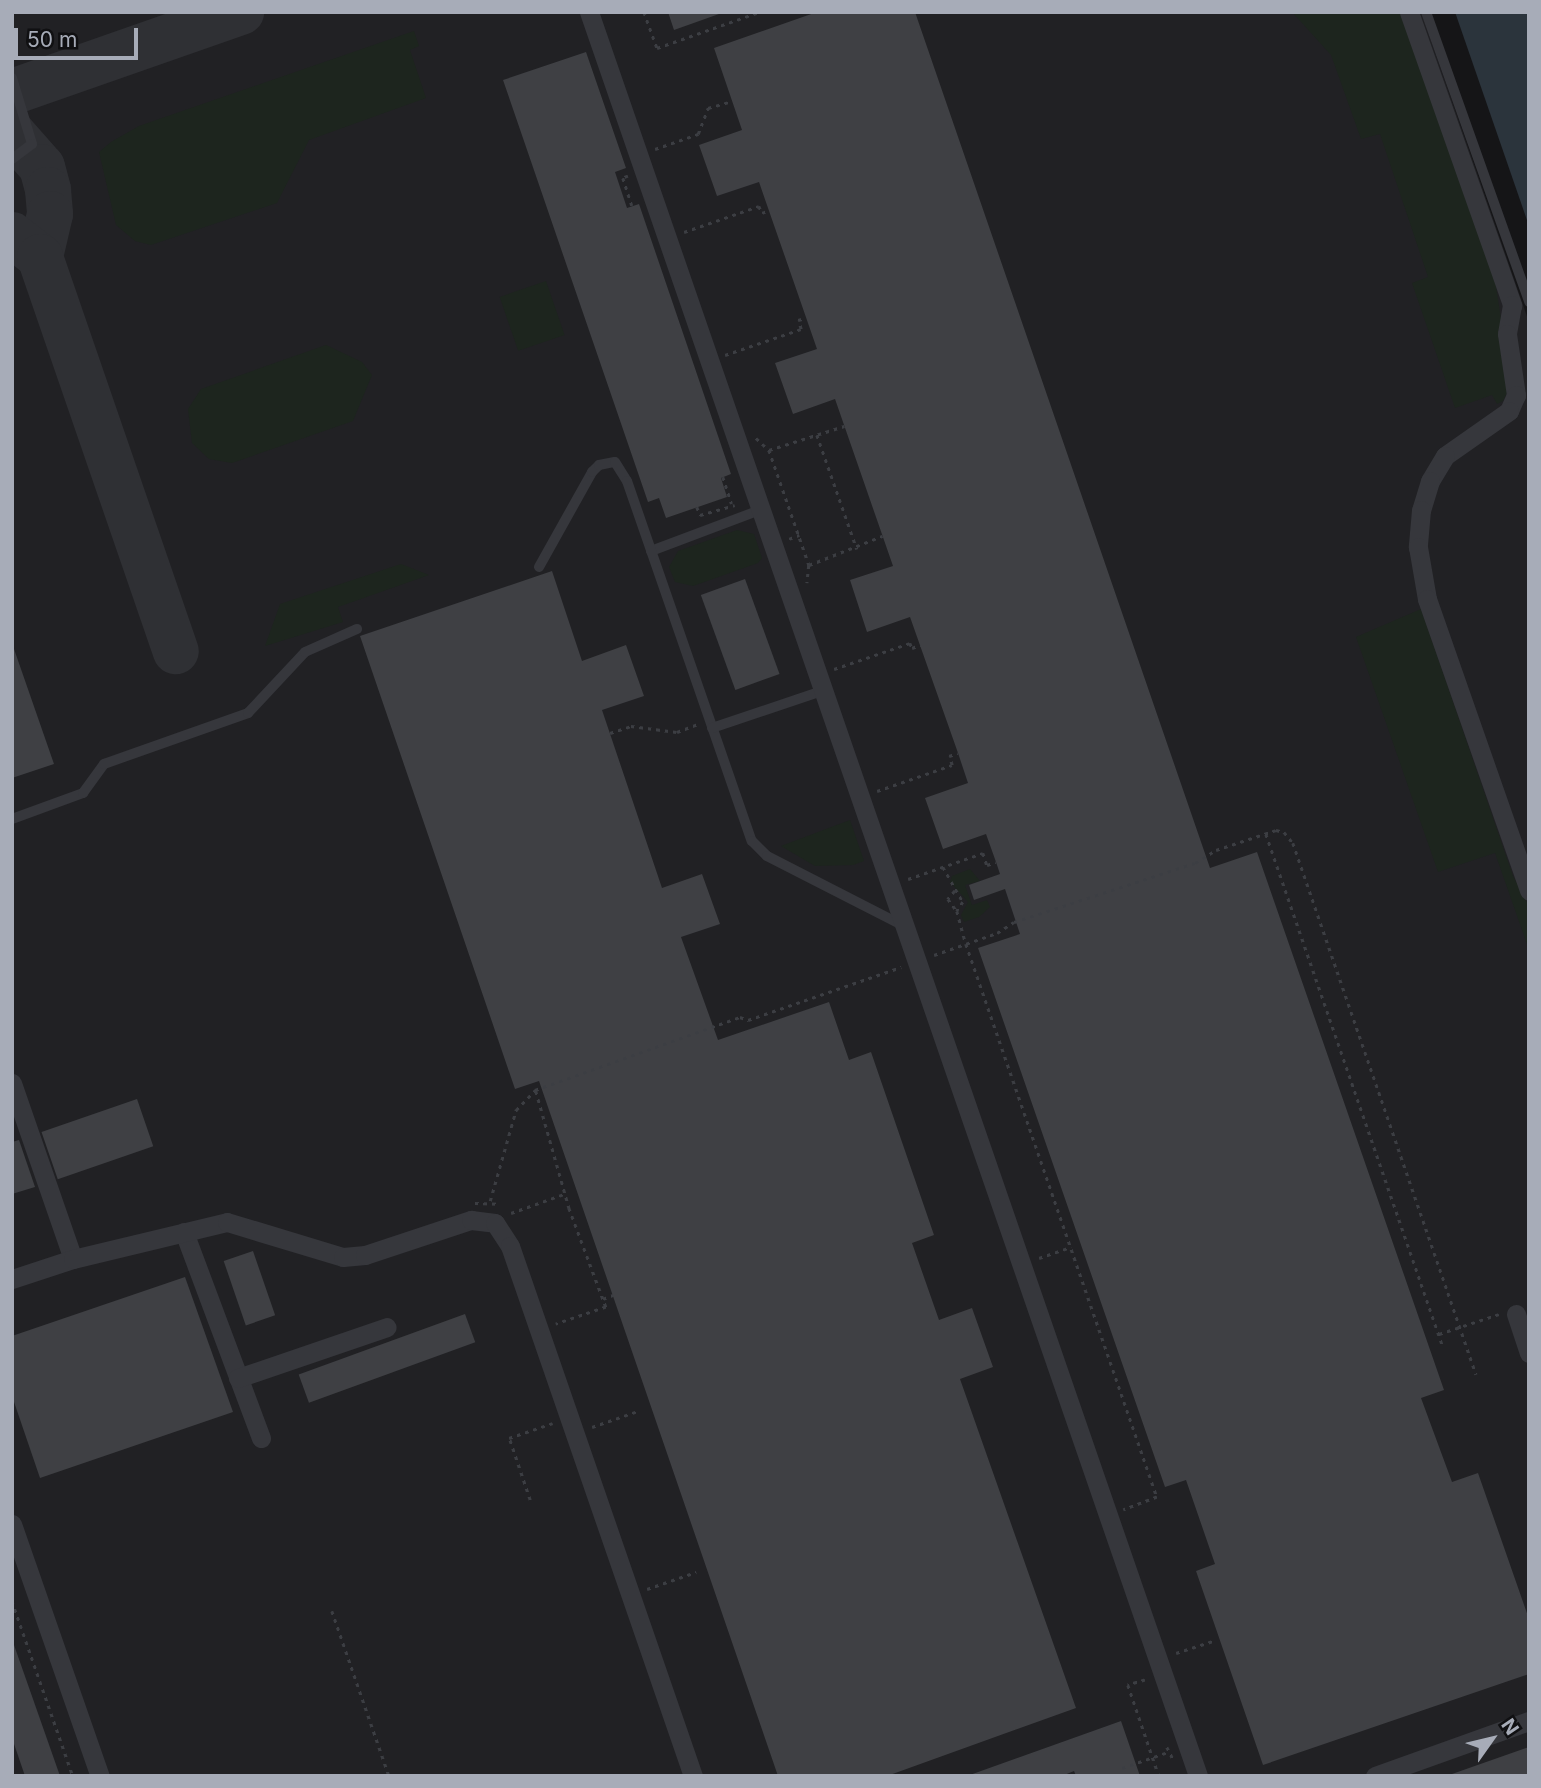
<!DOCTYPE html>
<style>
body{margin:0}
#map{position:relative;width:1541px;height:1788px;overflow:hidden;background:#151517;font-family:Inter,sans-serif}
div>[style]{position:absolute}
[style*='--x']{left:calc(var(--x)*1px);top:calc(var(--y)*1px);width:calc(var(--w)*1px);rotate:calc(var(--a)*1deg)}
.built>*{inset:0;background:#212124}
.green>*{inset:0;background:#1d251e;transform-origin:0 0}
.water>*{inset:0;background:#2b343c}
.taxiway>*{height:46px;margin:-23px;padding:0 23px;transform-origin:23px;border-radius:23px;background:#2f3034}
.building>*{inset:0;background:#3f4044;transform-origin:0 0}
.path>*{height:2.5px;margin-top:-1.25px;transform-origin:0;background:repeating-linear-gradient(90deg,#3c3e43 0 3.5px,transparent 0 8.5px)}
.lane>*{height:10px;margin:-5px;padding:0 5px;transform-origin:5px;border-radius:5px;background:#36373c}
.street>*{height:19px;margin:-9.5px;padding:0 9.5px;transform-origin:9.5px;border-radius:9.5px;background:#36373c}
span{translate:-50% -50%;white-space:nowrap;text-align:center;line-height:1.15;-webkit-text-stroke:5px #101012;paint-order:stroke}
.frame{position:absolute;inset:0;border:14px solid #a7acb8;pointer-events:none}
.north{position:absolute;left:1457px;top:1704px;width:70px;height:70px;-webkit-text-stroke:5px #101012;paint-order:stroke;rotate:56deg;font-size:19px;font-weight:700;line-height:28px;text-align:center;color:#a7acb8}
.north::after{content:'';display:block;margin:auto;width:24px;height:32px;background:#a7acb8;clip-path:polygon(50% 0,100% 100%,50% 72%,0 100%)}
.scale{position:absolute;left:14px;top:28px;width:124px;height:32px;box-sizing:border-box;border:4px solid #a7acb8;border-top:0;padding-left:9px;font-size:21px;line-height:24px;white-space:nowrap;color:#a7acb8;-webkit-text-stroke:5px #101012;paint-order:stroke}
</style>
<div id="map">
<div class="built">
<div style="clip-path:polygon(12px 12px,1421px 12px,1529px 322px,1529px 1776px,12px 1776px)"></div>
</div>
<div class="green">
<div style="clip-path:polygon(1292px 12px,1402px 12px,1495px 280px,1511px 384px,1503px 401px,1497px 404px,1492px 395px,1455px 408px,1412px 283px,1428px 277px,1380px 134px,1361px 139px,1331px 55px)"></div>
<div style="clip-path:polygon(414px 31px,419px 46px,410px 50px,426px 98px,309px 140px,277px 203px,151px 245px,135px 241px,116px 225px,99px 152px,111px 142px,139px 126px)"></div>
<div style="left:546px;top:281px;width:57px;height:49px;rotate:71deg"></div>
<div style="clip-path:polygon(326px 345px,362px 362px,372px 375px,353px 421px,232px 463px,209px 459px,192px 443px,188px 409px,201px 389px)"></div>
<div style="clip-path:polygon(737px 530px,754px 534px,762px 558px,758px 563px,693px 586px,675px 582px,669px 567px,678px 551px)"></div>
<div style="clip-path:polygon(401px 564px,429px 575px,338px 607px,343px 622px,265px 646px,280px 604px)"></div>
<div style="clip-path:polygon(1421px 609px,1513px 876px,1529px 906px,1529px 950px,1495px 853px,1438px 872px,1356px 637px)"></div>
<div style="clip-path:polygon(850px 820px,864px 861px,853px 865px,815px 866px,781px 846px)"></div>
<div style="clip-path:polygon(970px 869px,980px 881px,965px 885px,972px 905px,987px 900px,990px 907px,979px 917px,964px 922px,961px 915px,968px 902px,950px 882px,952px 876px)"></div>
</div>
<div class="water">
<div style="clip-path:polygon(1455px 12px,1529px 12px,1529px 226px)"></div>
</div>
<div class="taxiway">
<div style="--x:12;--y:92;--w:243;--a:-19.3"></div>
<div style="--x:12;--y:133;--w:45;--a:48.6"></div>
<div style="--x:42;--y:167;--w:24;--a:75"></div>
<div style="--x:48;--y:190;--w:24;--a:85"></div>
<div style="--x:50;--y:214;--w:44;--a:103.1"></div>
<div style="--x:12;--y:235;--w:36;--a:38"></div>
<div style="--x:40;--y:257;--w:417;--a:71"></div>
</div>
<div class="building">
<div style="clip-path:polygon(668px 12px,719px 12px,719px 14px,674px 30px)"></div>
<div style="clip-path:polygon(817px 12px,915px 12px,1210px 868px,1257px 852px,1444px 1390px,1421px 1398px,1452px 1482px,1478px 1473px,1529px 1619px,1529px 1674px,1263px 1765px,1196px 1571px,1215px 1564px,1186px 1480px,1165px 1487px,978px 948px,1020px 934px,1005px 889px,974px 900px,969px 885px,1000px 874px,996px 862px,986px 834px,943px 849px,925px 798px,968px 783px,958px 753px,910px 617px,867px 632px,850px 580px,893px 566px,835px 399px,793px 414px,775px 363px,817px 349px,759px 182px,717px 196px,699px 145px,742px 130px,714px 48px)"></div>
<div style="clip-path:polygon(586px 52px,626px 168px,615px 172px,627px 208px,639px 204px,731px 474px,721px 478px,727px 497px,666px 518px,659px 498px,648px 502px,503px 80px)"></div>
<div style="clip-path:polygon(552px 571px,582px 661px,626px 645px,644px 696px,602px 710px,662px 888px,702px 874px,720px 924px,681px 937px,718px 1040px,829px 1002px,849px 1060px,871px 1052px,934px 1235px,912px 1243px,939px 1320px,972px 1308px,993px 1367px,960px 1379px,1076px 1708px,887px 1776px,778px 1776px,539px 1081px,515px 1089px,360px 636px)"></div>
<div style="left:745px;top:579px;width:101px;height:47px;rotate:70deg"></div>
<div style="clip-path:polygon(14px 649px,54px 764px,12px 778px,12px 650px)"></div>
<div style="left:137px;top:1099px;width:50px;height:101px;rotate:71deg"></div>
<div style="clip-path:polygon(19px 1140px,35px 1187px,12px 1194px,12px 1142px)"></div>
<div style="left:253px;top:1251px;width:68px;height:31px;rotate:71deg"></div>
<div style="clip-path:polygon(185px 1277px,233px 1412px,40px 1478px,12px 1396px,12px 1336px)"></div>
<div style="left:465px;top:1314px;width:30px;height:177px;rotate:70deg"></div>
<div style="clip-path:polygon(12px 1645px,14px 1645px,60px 1776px,25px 1776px,12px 1738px)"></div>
<div style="clip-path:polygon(1121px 1721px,1140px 1776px,1076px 1776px,1074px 1771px,1062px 1776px,967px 1776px)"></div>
<div style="clip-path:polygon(1529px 1747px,1529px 1776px,1452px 1776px,1452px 1774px)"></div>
</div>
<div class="path">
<div style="--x:644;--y:12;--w:38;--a:70"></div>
<div style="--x:657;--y:48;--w:108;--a:-19.4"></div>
<div style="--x:655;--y:149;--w:46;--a:-19.2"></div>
<div style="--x:698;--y:134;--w:28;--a:-69"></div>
<div style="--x:708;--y:108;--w:25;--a:-16"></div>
<div style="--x:628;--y:176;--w:5;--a:158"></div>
<div style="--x:623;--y:178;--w:29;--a:72"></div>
<div style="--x:684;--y:232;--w:79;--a:-19.1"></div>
<div style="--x:759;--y:206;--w:8;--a:67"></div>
<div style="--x:762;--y:213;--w:8;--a:-23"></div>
<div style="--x:725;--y:355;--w:80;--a:-18.9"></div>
<div style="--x:801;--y:329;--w:9;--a:-108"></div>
<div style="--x:798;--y:320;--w:8;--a:-14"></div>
<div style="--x:817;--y:435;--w:121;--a:70.7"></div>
<div style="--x:756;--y:438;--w:18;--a:43"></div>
<div style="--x:769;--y:450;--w:122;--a:70.8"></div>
<div style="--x:809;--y:565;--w:18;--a:96"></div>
<div style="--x:769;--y:450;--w:79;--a:-17.7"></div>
<div style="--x:723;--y:477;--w:28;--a:72"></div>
<div style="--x:697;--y:507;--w:9;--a:69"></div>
<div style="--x:700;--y:515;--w:36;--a:-16"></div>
<div style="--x:789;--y:539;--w:11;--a:-22"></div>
<div style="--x:809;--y:565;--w:79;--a:-21.7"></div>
<div style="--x:834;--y:669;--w:80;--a:-18.9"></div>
<div style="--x:910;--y:643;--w:5;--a:68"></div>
<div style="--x:912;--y:648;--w:9;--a:-21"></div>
<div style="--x:610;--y:733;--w:22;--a:-18"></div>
<div style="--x:631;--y:726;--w:46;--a:7.4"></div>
<div style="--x:677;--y:732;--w:22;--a:-21"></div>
<div style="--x:877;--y:791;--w:79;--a:-19.1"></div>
<div style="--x:952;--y:765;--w:9;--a:-108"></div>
<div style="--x:949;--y:756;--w:9;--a:-18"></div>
<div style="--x:1266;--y:834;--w:543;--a:70.96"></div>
<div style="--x:943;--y:867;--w:40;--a:60.3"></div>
<div style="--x:963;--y:902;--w:11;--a:124"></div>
<div style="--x:957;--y:911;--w:34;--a:75"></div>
<div style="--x:966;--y:944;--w:585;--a:70.95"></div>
<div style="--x:1157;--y:1497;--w:36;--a:159"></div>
<div style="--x:908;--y:879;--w:79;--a:-19.1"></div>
<div style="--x:983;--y:853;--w:13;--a:72"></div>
<div style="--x:987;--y:865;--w:9;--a:-18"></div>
<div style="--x:955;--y:891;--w:11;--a:131"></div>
<div style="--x:948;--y:899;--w:14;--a:54"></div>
<div style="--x:934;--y:955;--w:67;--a:-19.2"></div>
<div style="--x:997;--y:933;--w:20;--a:-33"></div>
<div style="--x:1014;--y:922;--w:190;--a:-18.1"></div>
<div style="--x:1195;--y:863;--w:25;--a:-32"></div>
<div style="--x:1216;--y:850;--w:63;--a:-18.4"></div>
<div style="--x:1276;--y:830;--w:8;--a:14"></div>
<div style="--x:1284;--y:832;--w:14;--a:51"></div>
<div style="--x:1293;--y:843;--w:562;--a:70.98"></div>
<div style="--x:536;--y:1091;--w:122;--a:74.2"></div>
<div style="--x:569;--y:1208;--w:106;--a:69.5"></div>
<div style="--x:606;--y:1307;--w:53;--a:161.2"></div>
<div style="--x:490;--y:1201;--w:95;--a:-74.1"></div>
<div style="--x:516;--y:1110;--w:28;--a:-46"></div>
<div style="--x:535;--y:1090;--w:218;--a:-19.6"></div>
<div style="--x:740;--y:1017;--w:9;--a:21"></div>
<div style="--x:748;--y:1020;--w:162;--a:-19.1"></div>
<div style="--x:475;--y:1203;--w:24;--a:2"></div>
<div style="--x:511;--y:1213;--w:56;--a:-19.7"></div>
<div style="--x:1039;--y:1258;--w:34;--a:-19"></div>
<div style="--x:603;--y:1299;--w:11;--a:-22"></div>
<div style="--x:1439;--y:1334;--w:63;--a:-18.4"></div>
<div style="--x:592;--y:1427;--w:49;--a:-19.2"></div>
<div style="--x:530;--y:1500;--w:65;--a:-108.7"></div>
<div style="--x:509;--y:1438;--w:46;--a:-18.8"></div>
<div style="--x:647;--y:1589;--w:52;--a:-19.1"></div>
<div style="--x:12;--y:1601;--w:185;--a:70.8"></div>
<div style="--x:332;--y:1611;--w:175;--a:70.9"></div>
<div style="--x:1176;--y:1653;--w:42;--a:-18"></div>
<div style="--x:1145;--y:1680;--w:18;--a:164"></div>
<div style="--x:1128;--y:1685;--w:96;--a:71.2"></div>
<div style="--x:1167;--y:1747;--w:13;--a:63"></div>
<div style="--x:1122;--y:1768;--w:49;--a:-19.2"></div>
</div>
<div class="lane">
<div style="--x:1426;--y:12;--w:308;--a:70.4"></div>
<div style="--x:12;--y:78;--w:69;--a:73.1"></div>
<div style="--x:32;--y:144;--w:25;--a:143"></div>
<div style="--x:651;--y:551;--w:116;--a:-20.6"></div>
<div style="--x:539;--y:567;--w:109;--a:-60.8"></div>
<div style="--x:592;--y:472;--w:10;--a:-45"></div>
<div style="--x:599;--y:465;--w:16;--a:-11"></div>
<div style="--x:615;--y:462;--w:22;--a:58"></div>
<div style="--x:627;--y:481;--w:381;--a:70.9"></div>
<div style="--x:752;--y:841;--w:21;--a:45"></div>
<div style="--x:767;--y:856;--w:154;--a:27.1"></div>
<div style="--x:712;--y:728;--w:116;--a:-18.6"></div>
<div style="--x:12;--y:819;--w:76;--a:-20.1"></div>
<div style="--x:83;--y:793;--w:36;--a:-54"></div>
<div style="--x:104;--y:764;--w:153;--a:-19.5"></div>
<div style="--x:248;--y:713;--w:83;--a:-46.9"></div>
<div style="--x:305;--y:652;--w:57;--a:-23.9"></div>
</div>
<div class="street">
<div style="--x:589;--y:12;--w:1866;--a:70.95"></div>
<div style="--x:1409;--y:12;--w:311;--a:70.6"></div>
<div style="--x:1512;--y:305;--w:29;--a:100"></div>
<div style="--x:1507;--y:334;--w:62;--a:81.6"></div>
<div style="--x:1516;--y:395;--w:17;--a:114"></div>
<div style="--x:1509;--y:411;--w:78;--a:144.9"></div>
<div style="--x:1445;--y:456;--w:29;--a:121"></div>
<div style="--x:1430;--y:481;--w:30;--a:107"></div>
<div style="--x:1421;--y:510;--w:37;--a:95"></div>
<div style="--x:1418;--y:547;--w:53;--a:80.2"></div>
<div style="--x:1427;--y:599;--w:309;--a:70.7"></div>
<div style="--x:12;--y:1083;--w:186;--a:70.9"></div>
<div style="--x:184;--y:1232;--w:220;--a:69.5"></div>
<div style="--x:12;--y:1279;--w:64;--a:-18.2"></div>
<div style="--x:73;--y:1259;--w:158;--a:-13.5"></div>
<div style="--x:227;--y:1222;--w:121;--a:16.8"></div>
<div style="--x:343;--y:1257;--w:22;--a:-5"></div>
<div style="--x:365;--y:1255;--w:112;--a:-18.3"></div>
<div style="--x:471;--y:1220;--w:24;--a:7"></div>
<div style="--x:495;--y:1223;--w:27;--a:57"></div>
<div style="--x:510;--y:1246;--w:561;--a:70.95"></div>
<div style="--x:1516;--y:1314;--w:41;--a:71.6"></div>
<div style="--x:238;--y:1378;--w:157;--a:-18.9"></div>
<div style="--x:12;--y:1524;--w:267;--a:70.8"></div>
<div style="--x:1375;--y:1776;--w:164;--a:-19.7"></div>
</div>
<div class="frame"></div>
<div class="north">N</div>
<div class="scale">50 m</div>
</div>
